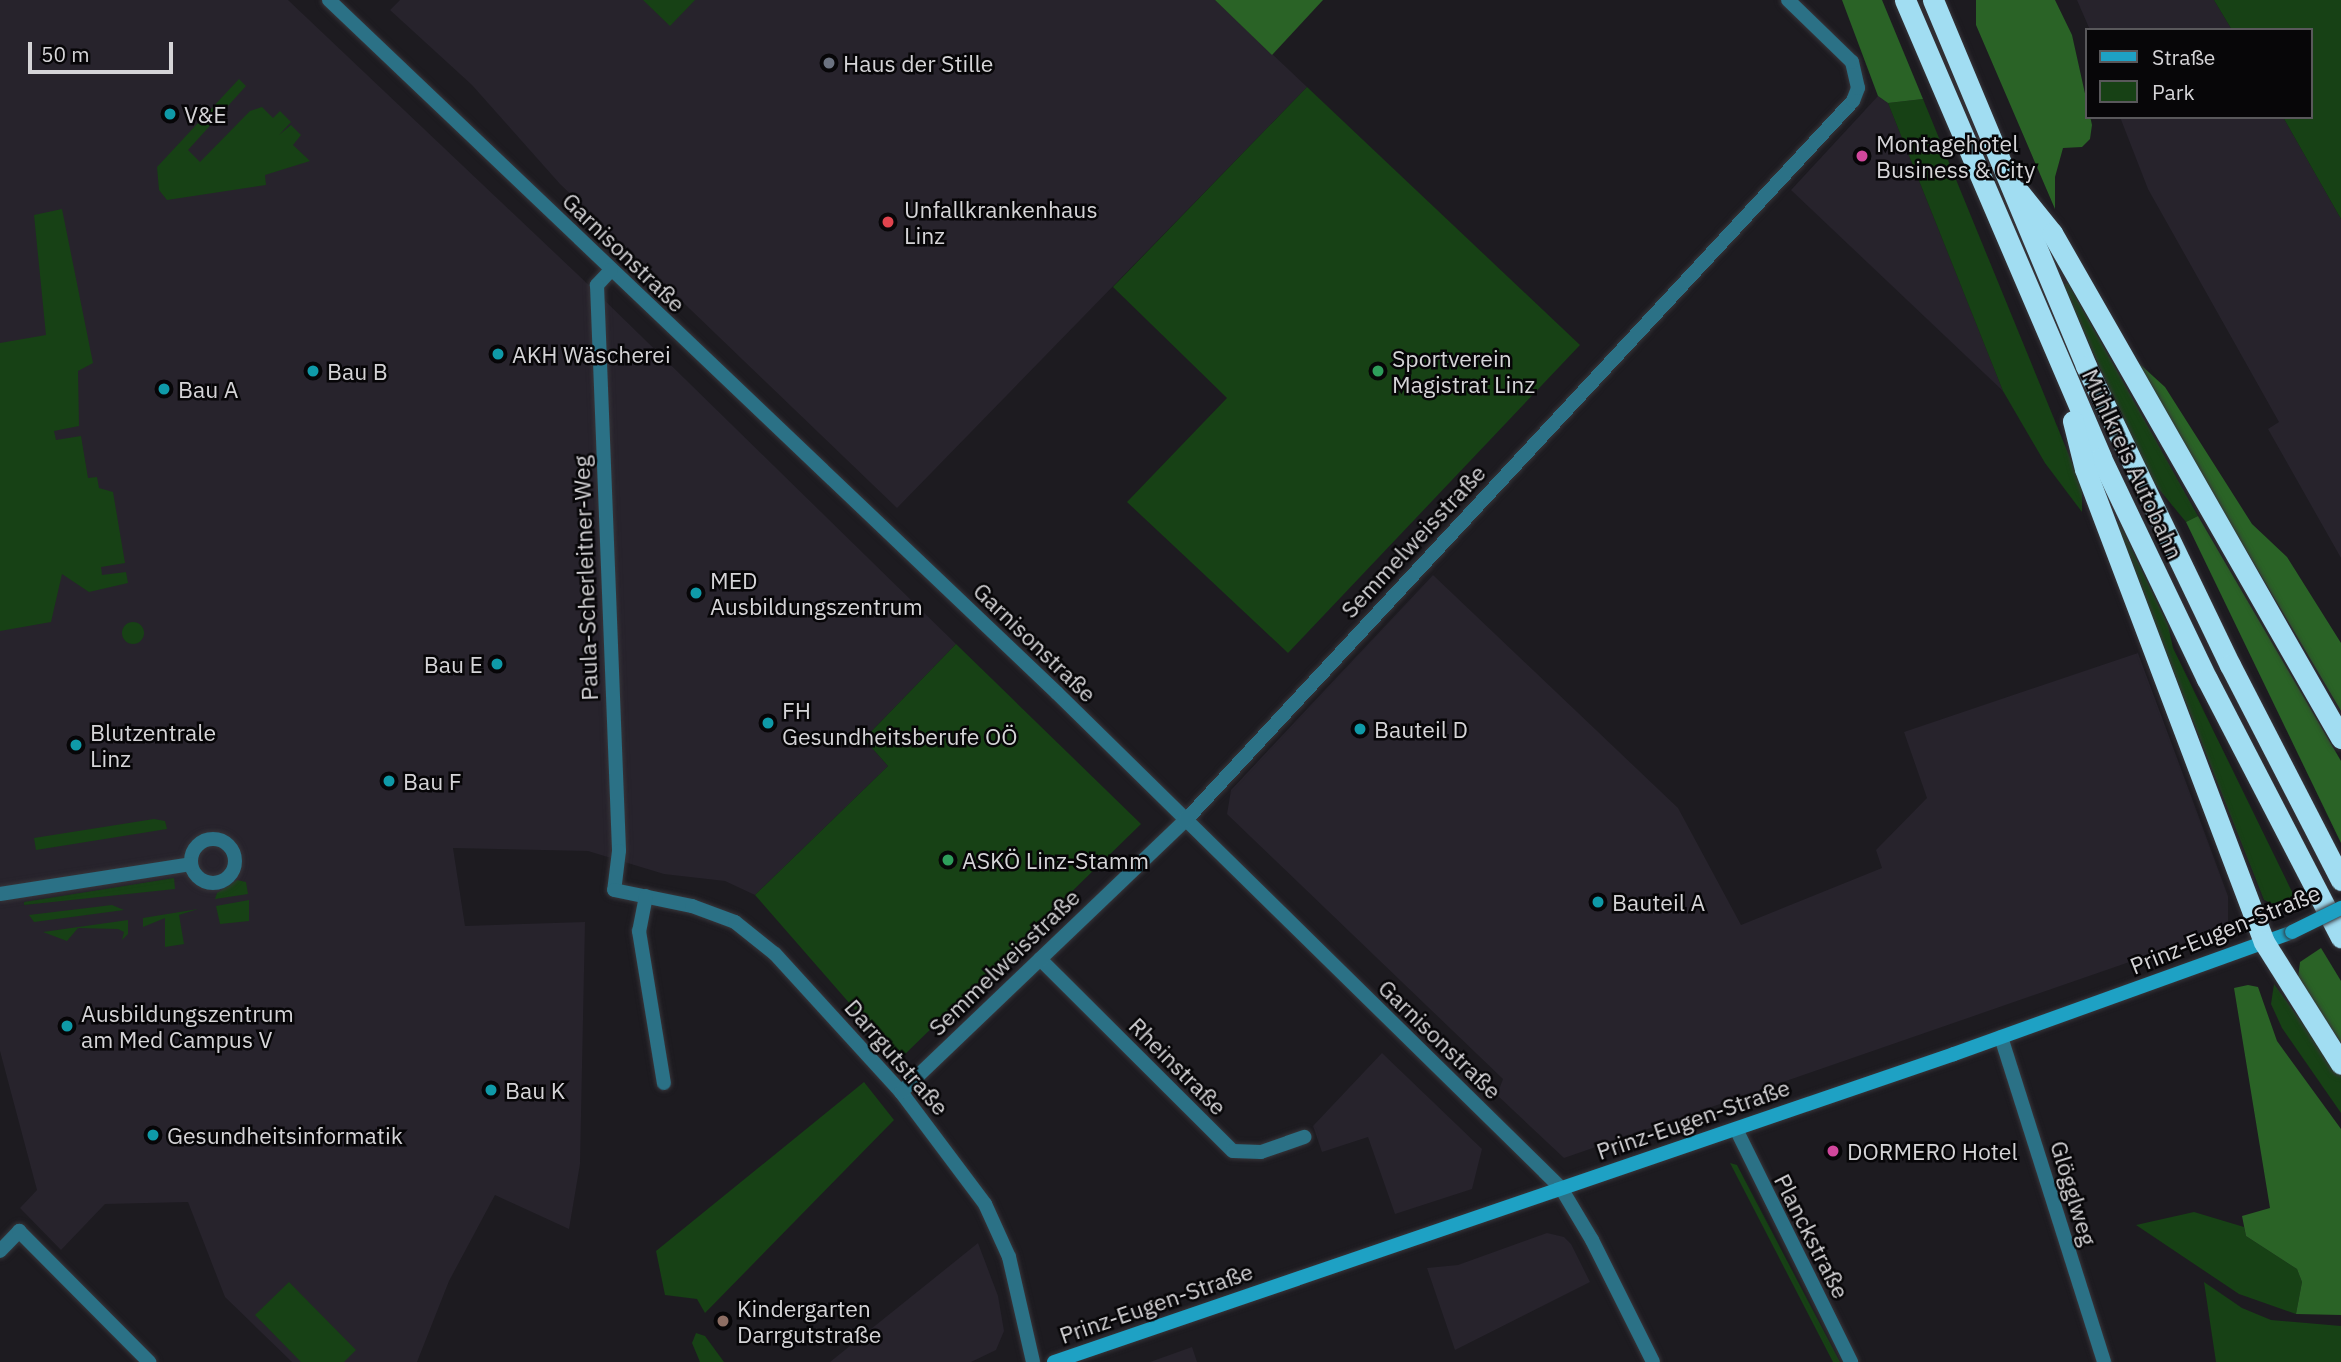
<!DOCTYPE html>
<meta charset="utf-8">
<style>
body{margin:0}
#map{position:relative;width:2341px;height:1362px;overflow:hidden;background:#1d1b20;font-family:"IBM Plex Sans",sans-serif}
div>[style]{position:absolute}
[style*='--x']{left:calc(var(--x)*1px);top:calc(var(--y)*1px);width:calc(var(--w)*1px);rotate:calc(var(--a)*1deg)}
.built>*{inset:0;background:#27232c}
.green>*{inset:0;background:#174115}
.round{border-radius:50%}
.forest>*{inset:0;background:#2a6326}
.roads{filter:drop-shadow(0 0 2px #37353a) drop-shadow(0 0 2px #37353a)}
.minor>*{height:14px;margin:-7px;padding:0 7px;transform-origin:7px;border-radius:7px;background:#2b7186}
.minor>.ring{margin:-7px;padding:0;box-sizing:content-box;background:none;border:14px solid #2b7186;border-radius:50%}
.secondary>*{height:14px;margin:-7px;padding:0 7px;transform-origin:7px;border-radius:7px;background:#1ea1c4}
.motorway>*{height:21px;margin:-10.5px;padding:0 10.5px;transform-origin:10.5px;border-radius:10.5px;background:#a1ddf2}
.bridges{filter:drop-shadow(0 0 2px #37353a) drop-shadow(0 0 2px #37353a)}
.secondary-bridge>*{height:14px;margin:-7px;padding:0 7px;transform-origin:7px;border-radius:7px;background:#1ea1c4}
.dots>*{width:19px;height:19px;translate:-50% -50%;box-sizing:border-box;border:4px solid #070608;border-radius:50%}
span{translate:-50% -50%;white-space:nowrap;text-align:center;line-height:1.15;-webkit-text-stroke:5px #070608;paint-order:stroke}
.poi-label{font-size:23px;color:#d5d4d7}
.left{translate:0 -50%;text-align:left}
.right{translate:-100% -50%;text-align:right}
.street-label{font-size:23px;color:#d5d4d7}
.legend{position:absolute;left:2085px;top:28px;width:228px;height:91px;box-sizing:border-box;background:#070608;border:2px solid #59585b;margin:0;padding:9px 12px;list-style:none;font-size:21px;color:#d5d4d7}
.legend li{display:flex;align-items:center;gap:14px;height:35px}
.legend b{width:35px;border:2px solid #59585b}
.scale{position:absolute;left:28px;top:42px;width:145px;height:32px;box-sizing:border-box;border:4px solid #d5d4d7;border-top:0;padding-left:9px;font-size:21px;line-height:24px;white-space:nowrap;color:#d5d4d7;-webkit-text-stroke:5px #070608;paint-order:stroke}
</style>
<div id="map">
<div class="built">
<div style="clip-path:polygon(0 0,288px 0,594px 290px,956px 644px,864px 739px,888px 766px,755px 895px,725px 881px,664px 874px,588px 851px,453px 848px,465px 926px,585px 922px,580px 1164px,569px 1229px,495px 1195px,449px 1281px,417px 1362px,292px 1362px,225px 1297px,188px 1202px,105px 1204px,61px 1250px,20px 1208px,37px 1190px,0 1051px)"></div>
<div style="clip-path:polygon(400px 0,1215px 0,1307px 87px,897px 508px,560px 184px,472px 85px,390px 10px)"></div>
<div style="clip-path:polygon(2077px 0,2214px 0,2232px 30px,2090px 30px)"></div>
<div style="clip-path:polygon(1878px 96px,1888px 103px,2003px 391px,1791px 190px)"></div>
<div style="clip-path:polygon(2120px 117px,2283px 117px,2341px 219px,2341px 558px,2268px 429px,2279px 422px,2148px 189px)"></div>
<div style="clip-path:polygon(1433px 575px,1678px 808px,1741px 925px,1882px 868px,1876px 850px,1927px 798px,1904px 732px,2138px 653px,2228px 896px,2228px 922px,2216px 932px,1564px 1158px,1497px 1095px,1503px 1079px,1227px 814px,1231px 790px)"></div>
<div style="clip-path:polygon(1382px 1053px,1482px 1149px,1472px 1189px,1395px 1214px,1368px 1137px,1322px 1152px,1313px 1126px)"></div>
<div style="clip-path:polygon(1547px 1233px,1564px 1237px,1571px 1244px,1590px 1282px,1455px 1350px,1427px 1268px,1458px 1265px)"></div>
<div style="clip-path:polygon(978px 1243px,998px 1296px,1004px 1331px,996px 1350px,971px 1362px,830px 1362px)"></div>
<div style="clip-path:polygon(1192px 1347px,1197px 1362px,1150px 1362px)"></div>
</div>
<div class="green">
<div style="clip-path:polygon(643px 0,695px 0,670px 26px)"></div>
<div style="clip-path:polygon(2214px 0,2341px 0,2341px 219px,2283px 117px,2311px 117px,2311px 30px,2232px 30px)"></div>
<div style="clip-path:polygon(239px 79px,246px 86px,188px 150px,200px 162px,250px 111px,262px 107px,273px 118px,280px 111px,291px 122px,279px 135px,291px 125px,301px 135px,293px 145px,310px 161px,265px 175px,266px 185px,167px 200px,159px 190px,157px 167px)"></div>
<div style="clip-path:polygon(1307px 87px,1580px 345px,1288px 653px,1127px 502px,1227px 398px,1113px 287px)"></div>
<div style="clip-path:polygon(1923px 99px,2082px 487px,2082px 512px,2045px 463px,2003px 391px,1888px 103px)"></div>
<div style="clip-path:polygon(62px 209px,93px 363px,78px 371px,79px 426px,54px 431px,56px 440px,81px 436px,88px 478px,97px 477px,99px 488px,113px 492px,125px 563px,101px 567px,102px 575px,126px 572px,128px 583px,89px 592px,62px 574px,51px 622px,0 631px,0 343px,46px 335px,34px 215px)"></div>
<div style="clip-path:polygon(2068px 283px,2198px 516px,2186px 522px,2148px 476px,2063px 285px)"></div>
<div style="clip-path:polygon(2119px 522px,2168px 625px,2173px 648px,2296px 900px,2279px 906px,2264px 900px,2115px 524px)"></div>
<div class="round" style="left:122px;top:622px;width:22px;height:22px"></div>
<div style="clip-path:polygon(956px 644px,1141px 824px,899px 1060px,755px 895px,888px 766px,864px 739px)"></div>
<div style="clip-path:polygon(154px 819px,165px 821px,167px 829px,36px 850px,34px 838px)"></div>
<div style="clip-path:polygon(174px 878px,175px 889px,24px 905px,24px 902px)"></div>
<div style="clip-path:polygon(237px 880px,246px 882px,248px 894px,215px 899px,217px 893px)"></div>
<div style="clip-path:polygon(249px 900px,249px 921px,220px 924px,216px 906px)"></div>
<div style="clip-path:polygon(112px 905px,124px 910px,34px 922px,29px 915px)"></div>
<div style="clip-path:polygon(198px 909px,179px 915px,184px 944px,165px 947px,165px 918px,143px 927px,143px 918px)"></div>
<div style="clip-path:polygon(128px 920px,128px 934px,122px 940px,124px 932px,118px 929px,78px 928px,67px 941px,43px 932px)"></div>
<div style="clip-path:polygon(2274px 984px,2341px 1076px,2341px 1113px,2282px 1028px,2271px 1004px)"></div>
<div style="clip-path:polygon(864px 1082px,894px 1120px,705px 1313px,697px 1299px,665px 1295px,656px 1251px)"></div>
<div style="clip-path:polygon(1730px 1163px,1737px 1165px,1840px 1362px,1833px 1362px)"></div>
<div style="clip-path:polygon(2194px 1212px,2244px 1227px,2246px 1236px,2297px 1269px,2302px 1282px,2296px 1314px,2239px 1294px,2136px 1225px)"></div>
<div style="clip-path:polygon(289px 1282px,356px 1350px,344px 1362px,301px 1362px,255px 1315px)"></div>
<div style="clip-path:polygon(2204px 1282px,2242px 1308px,2271px 1320px,2341px 1326px,2341px 1362px,2216px 1362px)"></div>
<div style="clip-path:polygon(696px 1333px,705px 1336px,724px 1362px,700px 1362px,692px 1343px)"></div>
</div>
<div class="forest">
<div style="clip-path:polygon(1215px 0,1323px 0,1272px 55px)"></div>
<div style="clip-path:polygon(1842px 0,1882px 0,1923px 99px,1888px 103px,1878px 96px)"></div>
<div style="clip-path:polygon(1976px 0,2055px 0,2072px 35px,2092px 125px,2090px 139px,2082px 147px,2063px 148px,2055px 177px,2055px 209px,1976px 25px)"></div>
<div style="clip-path:polygon(2132px 357px,2165px 387px,2252px 524px,2287px 557px,2341px 643px,2341px 711px)"></div>
<div style="clip-path:polygon(2198px 516px,2341px 761px,2341px 843px,2186px 522px)"></div>
<div style="clip-path:polygon(2321px 948px,2341px 981px,2341px 1043px,2298px 978px,2300px 962px)"></div>
<div style="clip-path:polygon(2248px 985px,2258px 987px,2277px 1041px,2341px 1129px,2341px 1315px,2296px 1314px,2302px 1282px,2297px 1269px,2246px 1236px,2242px 1216px,2270px 1208px,2234px 988px)"></div>
</div>
<div class="roads">
<div class="minor">
<div style="--x:329;--y:0;--w:1005;--a:43.59"></div>
<div style="--x:1057;--y:693;--w:706;--a:44.48"></div>
<div style="--x:1561;--y:1188;--w:61;--a:59.2"></div>
<div style="--x:1592;--y:1240;--w:136;--a:63.4"></div>
<div style="--x:611;--y:270;--w:21;--a:133"></div>
<div style="--x:597;--y:285;--w:566;--a:87.77"></div>
<div style="--x:619;--y:851;--w:39;--a:97"></div>
<div style="--x:614;--y:890;--w:80;--a:11.6"></div>
<div style="--x:692;--y:906;--w:46;--a:20.4"></div>
<div style="--x:735;--y:922;--w:51;--a:38.7"></div>
<div style="--x:775;--y:954;--w:187;--a:47.6"></div>
<div style="--x:901;--y:1092;--w:140;--a:53.1"></div>
<div style="--x:985;--y:1204;--w:58;--a:65.6"></div>
<div style="--x:1009;--y:1257;--w:108;--a:77.1"></div>
<div class="ring" style="left:191px;top:839px;width:30px;height:30px"></div>
<div style="--x:0;--y:894;--w:193;--a:-8.9"></div>
<div style="--x:646;--y:896;--w:36;--a:101"></div>
<div style="--x:639;--y:931;--w:154;--a:80.7"></div>
<div style="--x:1040;--y:959;--w:272;--a:44.9"></div>
<div style="--x:1233;--y:1151;--w:28;--a:2"></div>
<div style="--x:1261;--y:1152;--w:46;--a:-19.2"></div>
<div style="--x:2001;--y:1037;--w:341;--a:72.4"></div>
<div style="--x:901;--y:1092;--w:393;--a:-43.7"></div>
<div style="--x:1185;--y:821;--w:982;--a:-47.15"></div>
<div style="--x:1853;--y:101;--w:14;--a:-69"></div>
<div style="--x:1858;--y:88;--w:27;--a:-103"></div>
<div style="--x:1852;--y:62;--w:89;--a:-135.9"></div>
<div style="--x:1736;--y:1129;--w:260;--a:63.7"></div>
<div style="--x:0;--y:1251;--w:28;--a:-46"></div>
<div style="--x:19;--y:1231;--w:185;--a:45.2"></div>
</div>
<div class="secondary">
<div style="--x:1054;--y:1362;--w:951;--a:-18.89"></div>
<div style="--x:1954;--y:1054;--w:359;--a:-19.8"></div>
</div>
<div class="motorway">
<div style="--x:1905;--y:0;--w:498;--a:66.8"></div>
<div style="--x:2101;--y:458;--w:245;--a:64.4"></div>
<div style="--x:2207;--y:679;--w:291;--a:62.6"></div>
<div style="--x:1933;--y:0;--w:397;--a:67.3"></div>
<div style="--x:2086;--y:366;--w:332;--a:64.3"></div>
<div style="--x:2230;--y:665;--w:242;--a:62.7"></div>
<div style="--x:2019;--y:192;--w:53;--a:51.2"></div>
<div style="--x:2052;--y:233;--w:582;--a:60.22"></div>
<div style="--x:2073;--y:421;--w:49;--a:76"></div>
<div style="--x:2085;--y:469;--w:506;--a:69.27"></div>
<div style="--x:2264;--y:942;--w:144;--a:57.7"></div>
</div>
</div>
<div class="bridges">
<div class="secondary-bridge">
<div style="--x:2292;--y:932;--w:55;--a:-26.1"></div>
</div>
</div>
<div class="dots">
<div style="left:829px;top:63px;background:#6b7280"></div>
<div style="left:170px;top:114px;background:#0f9aa8"></div>
<div style="left:1862px;top:156px;background:#d1479c"></div>
<div style="left:888px;top:222px;background:#e0444e"></div>
<div style="left:498px;top:354px;background:#0f9aa8"></div>
<div style="left:313px;top:371px;background:#0f9aa8"></div>
<div style="left:1378px;top:371px;background:#2e9e5b"></div>
<div style="left:164px;top:389px;background:#0f9aa8"></div>
<div style="left:696px;top:593px;background:#0f9aa8"></div>
<div style="left:497px;top:664px;background:#0f9aa8"></div>
<div style="left:768px;top:723px;background:#0f9aa8"></div>
<div style="left:1360px;top:729px;background:#0f9aa8"></div>
<div style="left:76px;top:745px;background:#0f9aa8"></div>
<div style="left:389px;top:781px;background:#0f9aa8"></div>
<div style="left:948px;top:860px;background:#2e9e5b"></div>
<div style="left:1598px;top:902px;background:#0f9aa8"></div>
<div style="left:67px;top:1026px;background:#0f9aa8"></div>
<div style="left:491px;top:1090px;background:#0f9aa8"></div>
<div style="left:153px;top:1135px;background:#0f9aa8"></div>
<div style="left:1833px;top:1151px;background:#d1479c"></div>
<div style="left:723px;top:1321px;background:#8d6e63"></div>
</div>
<div class="poi-label">
<span class="left" style="left:843px;top:63px">Haus der Stille</span>
<span class="left" style="left:184px;top:114px">V&amp;E</span>
<span class="left" style="left:1876px;top:156px">Montagehotel<br>Business &amp; City</span>
<span class="left" style="left:904px;top:222px">Unfallkrankenhaus<br>Linz</span>
<span class="left" style="left:512px;top:354px">AKH Wäscherei</span>
<span class="left" style="left:1392px;top:371px">Sportverein<br>Magistrat Linz</span>
<span class="left" style="left:327px;top:371px">Bau B</span>
<span class="left" style="left:178px;top:389px">Bau A</span>
<span class="left" style="left:710px;top:593px">MED<br>Ausbildungszentrum</span>
<span class="right" style="left:483px;top:664px">Bau E</span>
<span class="left" style="left:782px;top:723px">FH<br>Gesundheitsberufe OÖ</span>
<span class="left" style="left:1374px;top:729px">Bauteil D</span>
<span class="left" style="left:90px;top:745px">Blutzentrale<br>Linz</span>
<span class="left" style="left:403px;top:781px">Bau F</span>
<span class="left" style="left:962px;top:860px">ASKÖ Linz-Stamm</span>
<span class="left" style="left:1612px;top:902px">Bauteil A</span>
<span class="left" style="left:81px;top:1026px">Ausbildungszentrum<br>am Med Campus V</span>
<span class="left" style="left:505px;top:1090px">Bau K</span>
<span class="left" style="left:167px;top:1135px">Gesundheitsinformatik</span>
<span class="left" style="left:1847px;top:1151px">DORMERO Hotel</span>
<span class="left" style="left:737px;top:1321px">Kindergarten<br>Darrgutstraße</span>
</div>
<div class="street-label">
<span style="left:624px;top:252px;rotate:44deg">Garnisonstraße</span>
<span style="left:2133px;top:464px;rotate:65deg">Mühlkreis Autobahn</span>
<span style="left:1413px;top:541px;rotate:-47deg">Semmelweisstraße</span>
<span style="left:585px;top:578px;rotate:-92deg">Paula-Scherleitner-Weg</span>
<span style="left:1035px;top:642px;rotate:44deg">Garnisonstraße</span>
<span style="left:2225px;top:929px;rotate:-22deg">Prinz-Eugen-Straße</span>
<span style="left:1004px;top:962px;rotate:-44deg">Semmelweisstraße</span>
<span style="left:1440px;top:1039px;rotate:44deg">Garnisonstraße</span>
<span style="left:897px;top:1057px;rotate:49deg">Darrgutstraße</span>
<span style="left:1178px;top:1066px;rotate:45deg">Rheinstraße</span>
<span style="left:1693px;top:1119px;rotate:-19deg">Prinz-Eugen-Straße</span>
<span style="left:2074px;top:1193px;rotate:73deg">Glögglweg</span>
<span style="left:1812px;top:1236px;rotate:63deg">Planckstraße</span>
<span style="left:1156px;top:1303px;rotate:-19deg">Prinz-Eugen-Straße</span>
</div>
<ul class="legend">
<li><b style="height:9px;background:#1ea1c4"></b>Straße</li>
<li><b style="height:19px;background:#174115"></b>Park</li>
</ul>
<div class="scale">50 m</div>
</div>
